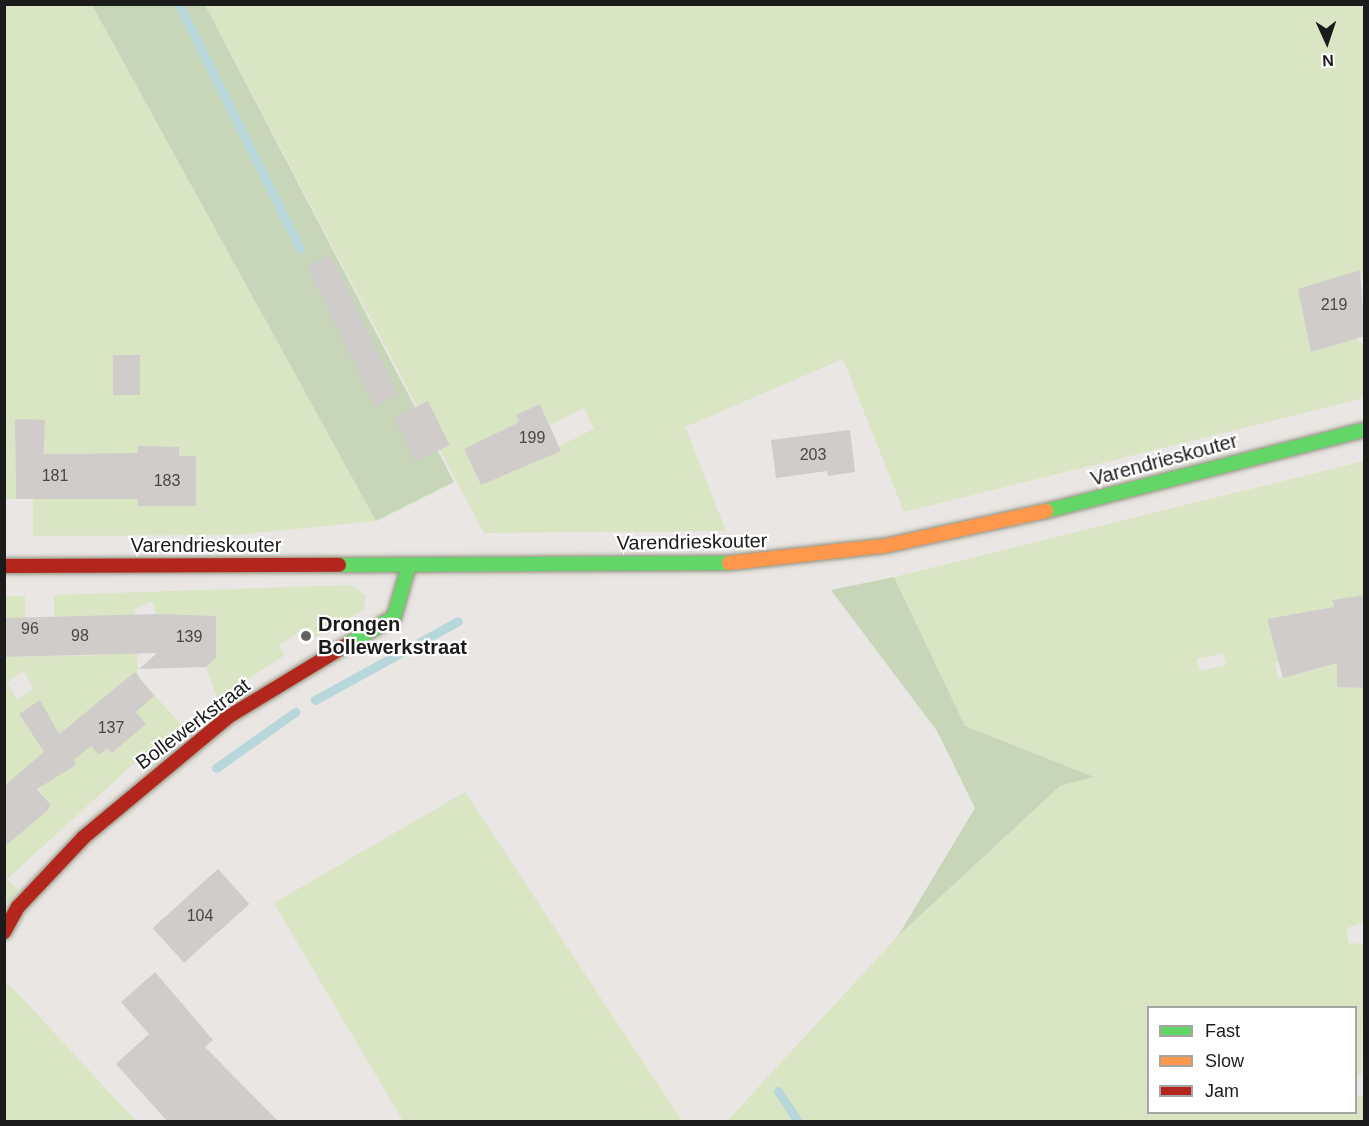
<!DOCTYPE html>
<style>
body{margin:0}
#map{position:relative;width:1369px;height:1126px;overflow:hidden;background:#e9e6e3;font-family:Arial,sans-serif}
div>[style]{position:absolute}
[style*='--x']{left:calc(var(--x)*1px);top:calc(var(--y)*1px);width:calc(var(--w)*1px);rotate:calc(var(--a)*1deg)}
.grass>*{inset:0;background:#d9e5c3;transform-origin:0 0}
.forest>*{inset:0;background:#c7d6b9}
.stream>*{height:9px;margin:-4.5px;padding:0 4.5px;transform-origin:4.5px;border-radius:4.5px;background:#b7d7db}
.building>*{inset:0;background:#d0ccca;transform-origin:0 0}
.roads{filter:drop-shadow(0 0 2px #92907d) drop-shadow(0 0 2px #92907d)}
.fast>*{height:14px;margin:-7px;padding:0 7px;transform-origin:7px;border-radius:7px;background:#63d668}
.slow>*{height:14px;margin:-7px;padding:0 7px;transform-origin:7px;border-radius:7px;background:#ff974d}
.jam>*{height:14px;margin:-7px;padding:0 7px;transform-origin:7px;border-radius:7px;background:#b3261e}
.dots>*{width:16px;height:16px;translate:-50% -50%;box-sizing:border-box;border:3px solid #fff;border-radius:50%}
span{translate:-50% -50%;white-space:nowrap;text-align:center;line-height:1.15;-webkit-text-stroke:4.5px #fff;paint-order:stroke}
.number-label{font-size:16px;color:#484747}
.number-label span{-webkit-text-stroke-width:0}
.street-label{font-size:20px;color:#1b1b1b}
.poi-label{font-size:20px;color:#1b1b1b;font-weight:700}
.left{translate:0 -50%;text-align:left}
.frame{position:absolute;inset:0;border:6px solid #1b1b1b;pointer-events:none}
.legend{position:absolute;left:1147px;top:1006px;width:210px;height:108px;box-sizing:border-box;background:#fff;border:2px solid #a4a4a4;margin:0;padding:8px 10px;list-style:none;font-size:18px;color:#1b1b1b}
.legend li{display:flex;align-items:center;gap:12px;height:30px}
.legend b{width:30px;border:2px solid #a4a4a4}
.north{position:absolute;left:1297px;top:12px;width:60px;height:60px;-webkit-text-stroke:4px #fff;paint-order:stroke;rotate:177deg;font-size:16px;font-weight:700;line-height:24px;text-align:center;color:#1b1b1b}
.north::after{content:'';display:block;margin:auto;width:21px;height:27px;background:#1b1b1b;clip-path:polygon(50% 0,100% 100%,50% 72%,0 100%)}
</style>
<div id="map">
<div class="grass">
<div style="clip-path:polygon(4px 5px,92px 5px,376px 521px,235px 535px,33px 536px,33px 499px,94px 499px,94px 453px,45px 454px,45px 420px,15px 420px,16px 499px,5px 499px)"></div>
<div style="clip-path:polygon(evenodd,205px 5px,1364px 5px,1364px 283px,1360px 270px,1299px 289px,1311px 352px,1357px 338px,1359px 343px,1364px 342px,1364px 398px,904px 512px,843px 359px,685px 427px,726px 531px,484px 533px,205px 5px,540px 404px,550px 425px,584px 408px,594px 429px,558px 447px,560px 451px,481px 485px,464px 449px,519px 422px,516px 415px,540px 404px)"></div>
<div style="clip-path:polygon(evenodd,1364px 461px,1364px 636px,1332px 600px,1337px 620px,1331px 648px,1275px 663px,1279px 679px,1354px 659px,1337px 667px,1337px 687px,1364px 688px,1364px 922px,1347px 928px,1348px 943px,1364px 944px,1362px 1074px,1356px 1074px,1356px 1008px,1148px 1008px,1148px 1112px,1356px 1112px,1356px 1096px,1363px 1095px,1364px 1121px,726px 1122px,898px 936px,1060px 786px,1093px 777px,965px 726px,894px 577px,1364px 461px,1288px 616px,1288px 635px,1272px 638px,1267px 620px,1288px 616px,1364px 461px,1223px 653px,1226px 665px,1200px 671px,1197px 659px,1223px 653px)"></div>
<div style="clip-path:polygon(evenodd,350px 585px,366px 595px,364px 609px,307px 642px,301px 631px,278px 646px,285px 655px,218px 699px,206px 667px,216px 658px,216px 616px,157px 617px,152px 601px,135px 609px,138px 676px,182px 726px,153px 746px,7px 879px,18px 889px,5px 907px,5px 847px,50px 804px,24px 769px,5px 786px,4px 639px,5px 657px,106px 655px,105px 616px,54px 617px,54px 595px,350px 585px,24px 671px,34px 689px,17px 699px,7px 682px,24px 671px,350px 585px,72px 722px,79px 730px,120px 736px,125px 742px,112px 754px,107px 748px,99px 755px,91px 746px,57px 736px,72px 722px)"></div>
<div style="left:4px;top:596px;width:21px;height:22px"></div>
<div style="clip-path:polygon(465px 792px,682px 1121px,403px 1121px,274px 903px)"></div>
<div style="clip-path:polygon(5px 981px,19px 995px,136px 1121px,5px 1121px)"></div>
</div>
<div class="forest">
<div style="clip-path:polygon(92px 5px,205px 5px,454px 482px,376px 521px)"></div>
<div style="clip-path:polygon(894px 577px,965px 726px,1094px 777px,1060px 786px,898px 936px,975px 808px,937px 731px,831px 590px)"></div>
</div>
<div class="stream">
<div style="--x:179;--y:4;--w:273;--a:63.7"></div>
<div style="--x:315;--y:700;--w:163;--a:-28.9"></div>
<div style="--x:216;--y:768;--w:97;--a:-35.3"></div>
<div style="--x:778;--y:1091;--w:37;--a:57"></div>
</div>
<div class="building">
<div style="left:330px;top:255px;width:156px;height:26px;rotate:64deg"></div>
<div style="clip-path:polygon(1360px 270px,1365px 336px,1311px 352px,1298px 289px)"></div>
<div style="left:113px;top:355px;width:27px;height:40px"></div>
<div style="left:428px;top:401px;width:49px;height:38px;rotate:64deg"></div>
<div style="clip-path:polygon(540px 404px,561px 451px,481px 485px,464px 449px,519px 422px,516px 415px)"></div>
<div style="clip-path:polygon(15px 419px,45px 420px,44px 454px,138px 453px,138px 446px,179px 447px,179px 456px,196px 456px,196px 506px,138px 506px,138px 499px,16px 499px)"></div>
<div style="clip-path:polygon(850px 430px,855px 472px,828px 476px,827px 471px,776px 478px,771px 440px)"></div>
<div style="clip-path:polygon(1365px 595px,1365px 688px,1337px 687px,1337px 663px,1283px 678px,1267px 619px,1334px 607px,1332px 600px)"></div>
<div style="clip-path:polygon(158px 614px,216px 616px,216px 658px,206px 667px,139px 669px,157px 653px,5px 657px,4px 618px)"></div>
<div style="clip-path:polygon(135px 672px,154px 696px,136px 712px,146px 724px,112px 753px,107px 748px,99px 755px,91px 746px,74px 760px,76px 765px,37px 789px,50px 804px,48px 810px,4px 847px,4px 786px,44px 752px,19px 714px,40px 700px,59px 734px)"></div>
<div style="left:218px;top:869px;width:47px;height:88px;rotate:48deg"></div>
<div style="clip-path:polygon(155px 972px,213px 1040px,205px 1047px,279px 1122px,168px 1122px,116px 1064px,149px 1034px,121px 1002px)"></div>
</div>
<div class="roads">
<div class="fast">
<div style="--x:1046;--y:511;--w:328;--a:-14.3"></div>
<div style="--x:339;--y:565;--w:390;--a:-0.3"></div>
<div style="--x:348;--y:644;--w:53;--a:-30.4"></div>
<div style="--x:394;--y:617;--w:54;--a:-73.9"></div>
</div>
<div class="slow">
<div style="--x:729;--y:563;--w:156;--a:-6.3"></div>
<div style="--x:884;--y:546;--w:166;--a:-12.2"></div>
</div>
<div class="jam">
<div style="--x:4;--y:566;--w:335;--a:-0.2"></div>
<div style="--x:4;--y:932;--w:29;--a:-61"></div>
<div style="--x:18;--y:907;--w:96;--a:-46.7"></div>
<div style="--x:84;--y:837;--w:187;--a:-39.8"></div>
<div style="--x:228;--y:717;--w:140;--a:-31.3"></div>
</div>
</div>
<div class="dots">
<div style="left:306px;top:636px;background:#636261"></div>
</div>
<div class="number-label">
<span style="left:1334px;top:305px">219</span>
<span style="left:532px;top:438px">199</span>
<span style="left:813px;top:455px">203</span>
<span style="left:55px;top:476px">181</span>
<span style="left:167px;top:481px">183</span>
<span style="left:30px;top:629px">96</span>
<span style="left:80px;top:636px">98</span>
<span style="left:189px;top:637px">139</span>
<span style="left:111px;top:728px">137</span>
<span style="left:200px;top:916px">104</span>
</div>
<div class="street-label">
<span style="left:1164px;top:460px;rotate:-15deg">Varendrieskouter</span>
<span style="left:692px;top:542px;rotate:-1deg">Varendrieskouter</span>
<span style="left:206px;top:545px">Varendrieskouter</span>
<span style="left:193px;top:724px;rotate:-37deg">Bollewerkstraat</span>
</div>
<div class="poi-label">
<span class="left" style="left:318px;top:636px">Drongen<br>Bollewerkstraat</span>
</div>
<div class="frame"></div>
<ul class="legend">
<li><b style="height:8px;background:#63d668"></b>Fast</li>
<li><b style="height:8px;background:#ff974d"></b>Slow</li>
<li><b style="height:8px;background:#b3261e"></b>Jam</li>
</ul>
<div class="north">N</div>
</div>
